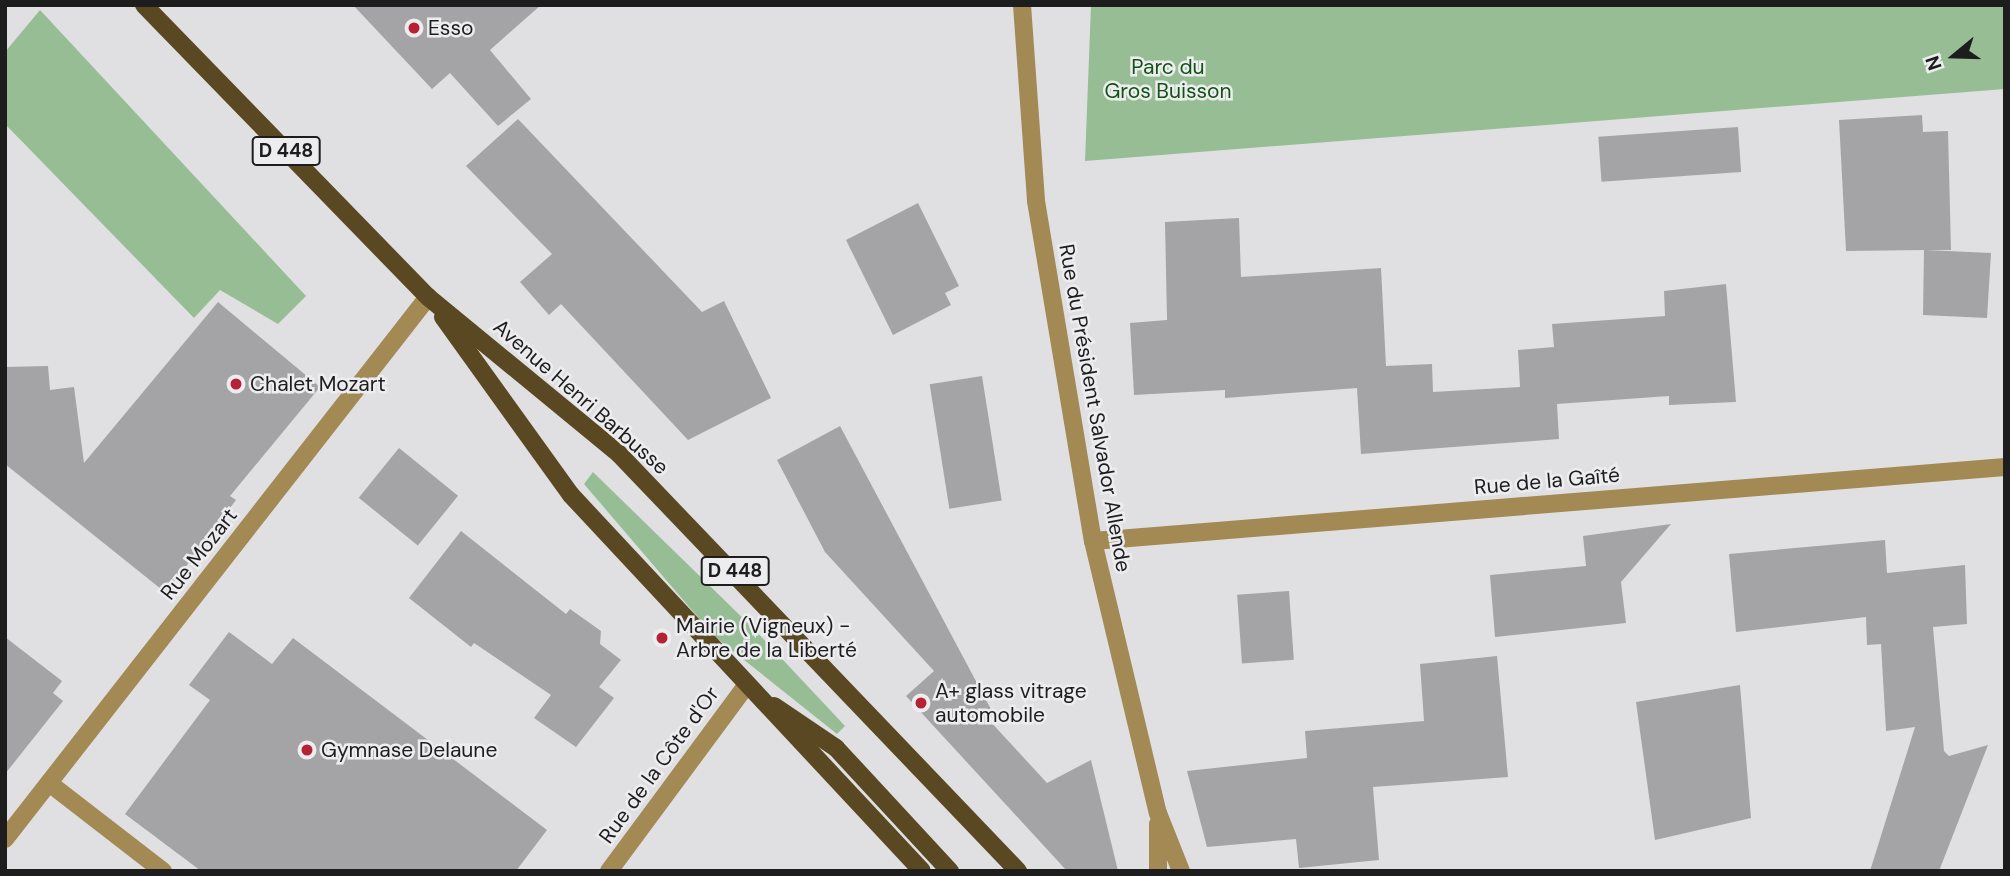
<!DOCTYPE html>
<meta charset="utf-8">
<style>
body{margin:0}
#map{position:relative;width:2010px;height:876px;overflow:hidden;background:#e0e0e3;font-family:"DM Sans",sans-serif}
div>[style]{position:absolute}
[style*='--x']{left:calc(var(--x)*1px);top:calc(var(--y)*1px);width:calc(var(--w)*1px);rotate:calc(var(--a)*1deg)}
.green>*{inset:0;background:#96bd94}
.building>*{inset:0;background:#a4a4a7;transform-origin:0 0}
.service>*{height:18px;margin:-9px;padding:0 9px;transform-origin:9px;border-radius:9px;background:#a38a54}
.minor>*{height:18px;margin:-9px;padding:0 9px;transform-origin:9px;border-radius:9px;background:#a38a54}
.primary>*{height:18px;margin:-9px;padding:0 9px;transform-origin:9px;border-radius:9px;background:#594822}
.dots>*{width:19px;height:19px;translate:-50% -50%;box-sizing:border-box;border:4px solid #ededf0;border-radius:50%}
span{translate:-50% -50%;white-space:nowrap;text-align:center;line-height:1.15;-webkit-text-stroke:5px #ededf0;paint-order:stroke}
.shield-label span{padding:2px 5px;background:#ededf0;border:2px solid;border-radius:5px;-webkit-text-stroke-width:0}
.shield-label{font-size:19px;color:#1d1d1e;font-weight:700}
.poi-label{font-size:21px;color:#1d1d1e}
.left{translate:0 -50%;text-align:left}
.park-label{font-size:21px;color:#105413}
.street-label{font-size:21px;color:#1d1d1e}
.frame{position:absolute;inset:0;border:7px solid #1d1d1e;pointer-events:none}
.north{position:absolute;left:1919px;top:21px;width:70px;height:70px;-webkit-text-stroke:5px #ededf0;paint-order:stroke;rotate:251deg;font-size:19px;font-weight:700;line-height:28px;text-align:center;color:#1d1d1e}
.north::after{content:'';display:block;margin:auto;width:24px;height:32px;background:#1d1d1e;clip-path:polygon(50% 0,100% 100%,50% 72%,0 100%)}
</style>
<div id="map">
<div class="green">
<div style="clip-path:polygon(1091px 5px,2005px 5px,2005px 89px,1085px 161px)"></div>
<div style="clip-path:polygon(40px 10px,306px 296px,278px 324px,220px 290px,194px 318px,5px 124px,5px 52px)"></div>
<div style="clip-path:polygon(593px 472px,753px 628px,845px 726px,837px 734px,714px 636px,584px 484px)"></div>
</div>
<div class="building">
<div style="clip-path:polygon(353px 5px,541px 5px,490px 50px,531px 99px,498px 126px,450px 73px,432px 89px)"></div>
<div style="clip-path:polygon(1922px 115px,1923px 132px,1948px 131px,1951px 250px,1926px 250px,1991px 253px,1987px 318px,1923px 315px,1924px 250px,1846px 251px,1839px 120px)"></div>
<div style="clip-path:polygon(518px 119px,702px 312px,724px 301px,771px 398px,688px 440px,561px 304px,549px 315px,520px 282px,552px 254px,466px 166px)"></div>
<div style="left:1738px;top:127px;width:45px;height:140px;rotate:86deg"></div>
<div style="clip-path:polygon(918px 203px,959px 286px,945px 293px,951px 305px,893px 335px,846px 240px)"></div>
<div style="clip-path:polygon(1239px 218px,1241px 277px,1381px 268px,1386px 366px,1432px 364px,1433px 392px,1520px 387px,1518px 350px,1554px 347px,1552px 324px,1665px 316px,1664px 291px,1726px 284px,1736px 402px,1669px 405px,1669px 396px,1557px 404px,1559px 439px,1361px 454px,1357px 388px,1225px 398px,1225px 390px,1134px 395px,1130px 323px,1167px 320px,1165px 222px)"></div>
<div style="clip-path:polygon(218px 302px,320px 387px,230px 496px,236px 500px,166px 593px,5px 464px,5px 367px,48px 366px,50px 390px,74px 387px,84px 463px)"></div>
<div style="left:982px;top:376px;width:126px;height:53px;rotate:81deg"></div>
<div style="clip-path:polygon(840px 426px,994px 715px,988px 719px,1047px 783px,1091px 760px,1118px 871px,1067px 871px,906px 696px,934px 671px,825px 552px,777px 460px)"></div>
<div style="left:399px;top:448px;width:76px;height:64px;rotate:39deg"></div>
<div style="clip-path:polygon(1671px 524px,1621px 582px,1626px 623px,1495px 637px,1490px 575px,1586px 566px,1583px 536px)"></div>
<div style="clip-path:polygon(461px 531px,566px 614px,570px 609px,601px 631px,600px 644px,621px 660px,599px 687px,614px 698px,576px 747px,534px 718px,551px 695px,474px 643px,471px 647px,409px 598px)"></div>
<div style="clip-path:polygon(1885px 540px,1887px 573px,1965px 565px,1967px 624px,1933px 627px,1944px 751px,1949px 756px,1988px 745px,1939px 871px,1870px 871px,1915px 727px,1886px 731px,1881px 644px,1867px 645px,1866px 617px,1736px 632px,1729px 554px)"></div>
<div style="left:1289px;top:591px;width:69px;height:52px;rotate:86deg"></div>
<div style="clip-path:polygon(229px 632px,272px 664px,293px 638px,547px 830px,516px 871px,201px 871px,125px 814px,210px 700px,189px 685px)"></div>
<div style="clip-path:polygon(5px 637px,62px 681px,53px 693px,63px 701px,5px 774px)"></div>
<div style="clip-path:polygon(1497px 656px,1508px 777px,1373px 787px,1379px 860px,1299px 868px,1296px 839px,1207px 847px,1187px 771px,1307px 758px,1305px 731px,1424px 721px,1420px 664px)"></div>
<div style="clip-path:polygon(1740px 685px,1751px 818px,1655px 840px,1636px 702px)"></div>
</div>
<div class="service">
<div style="--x:49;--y:783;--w:144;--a:37.7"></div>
</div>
<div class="minor">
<div style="--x:1022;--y:5;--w:196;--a:85.9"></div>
<div style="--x:1036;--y:201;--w:345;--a:80.5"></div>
<div style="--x:1093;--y:541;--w:280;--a:76.6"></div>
<div style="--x:1158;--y:813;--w:62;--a:68.4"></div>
<div style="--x:1093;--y:541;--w:915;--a:-4.64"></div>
<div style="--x:5;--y:839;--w:688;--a:-52.03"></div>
<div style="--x:609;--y:871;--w:229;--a:-53.5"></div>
<div style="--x:1158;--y:871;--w:47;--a:-90"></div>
</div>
<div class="primary">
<div style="--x:144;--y:5;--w:407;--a:45.8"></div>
<div style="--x:428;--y:297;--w:247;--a:39.4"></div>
<div style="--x:619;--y:454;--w:577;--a:46.26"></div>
<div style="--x:443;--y:317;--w:219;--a:54.3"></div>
<div style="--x:571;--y:495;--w:514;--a:46.97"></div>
<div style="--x:774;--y:706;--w:75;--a:34.1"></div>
<div style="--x:836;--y:748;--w:168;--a:47.2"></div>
</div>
<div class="dots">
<div style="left:414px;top:28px;background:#b42234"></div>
<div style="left:236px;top:384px;background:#b42234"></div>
<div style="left:662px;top:638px;background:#b42234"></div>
<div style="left:921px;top:703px;background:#b42234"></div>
<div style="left:307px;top:750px;background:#b42234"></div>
</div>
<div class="shield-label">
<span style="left:286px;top:151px">D 448</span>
<span style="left:735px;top:571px">D 448</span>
</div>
<div class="poi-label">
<span class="left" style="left:428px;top:28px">Esso</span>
<span class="left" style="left:250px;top:384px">Chalet Mozart</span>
<span class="left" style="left:676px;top:638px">Mairie (Vigneux) -<br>Arbre de la Liberté</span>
<span class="left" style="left:935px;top:703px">A+ glass vitrage<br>automobile</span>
<span class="left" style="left:321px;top:750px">Gymnase Delaune</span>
</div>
<div class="park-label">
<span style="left:1168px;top:79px">Parc du<br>Gros Buisson</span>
</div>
<div class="street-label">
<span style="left:581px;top:397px;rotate:41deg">Avenue Henri Barbusse</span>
<span style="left:1095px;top:408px;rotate:80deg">Rue du Président Salvador Allende</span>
<span style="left:1547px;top:481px;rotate:-5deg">Rue de la Gaîté</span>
<span style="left:199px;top:554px;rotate:-52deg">Rue Mozart</span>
<span style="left:659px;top:765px;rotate:-54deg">Rue de la Côte d'Or</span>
</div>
<div class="frame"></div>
<div class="north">N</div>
</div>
